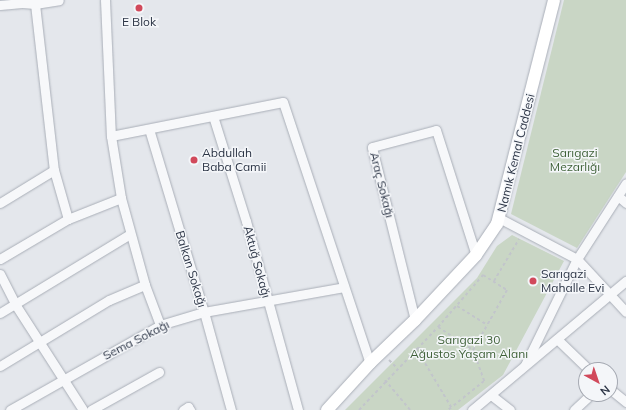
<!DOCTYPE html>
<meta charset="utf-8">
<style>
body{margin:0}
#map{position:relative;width:626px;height:410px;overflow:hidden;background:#e4e7ec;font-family:Mulish,sans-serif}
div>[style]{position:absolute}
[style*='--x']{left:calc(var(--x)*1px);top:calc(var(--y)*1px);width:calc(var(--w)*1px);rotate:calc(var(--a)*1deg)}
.green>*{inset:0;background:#c9d6c5}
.path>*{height:2px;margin-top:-1px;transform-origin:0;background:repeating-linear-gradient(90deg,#c2c5cb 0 3px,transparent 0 6px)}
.roads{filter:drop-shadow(0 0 1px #a9aeb7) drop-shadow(0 0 1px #a9aeb7)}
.street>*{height:9px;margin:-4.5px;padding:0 4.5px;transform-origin:4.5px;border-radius:4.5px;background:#f7f8fa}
.secondary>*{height:12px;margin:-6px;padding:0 6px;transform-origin:6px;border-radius:6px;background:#fff}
.dots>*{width:11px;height:11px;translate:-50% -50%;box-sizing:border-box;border:2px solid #f4f6f9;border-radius:50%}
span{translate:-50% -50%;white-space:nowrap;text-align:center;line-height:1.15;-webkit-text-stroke:3px #f4f6f9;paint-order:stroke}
.poi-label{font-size:12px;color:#2b3445}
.left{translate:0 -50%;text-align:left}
.street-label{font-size:12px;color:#2b3445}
.park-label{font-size:12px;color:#3f6138}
.north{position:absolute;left:578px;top:362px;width:40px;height:40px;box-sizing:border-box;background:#f4f6f9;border:1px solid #a4a8b1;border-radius:50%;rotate:140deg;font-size:11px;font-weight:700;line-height:16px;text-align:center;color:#2b3445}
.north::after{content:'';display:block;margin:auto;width:14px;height:18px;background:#d1495b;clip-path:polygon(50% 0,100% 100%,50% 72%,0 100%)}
</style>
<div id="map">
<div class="green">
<div style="clip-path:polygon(564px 0,626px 0,626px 172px,577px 248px,511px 214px)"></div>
<div style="clip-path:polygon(512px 235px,564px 261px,503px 375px,458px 410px,345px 410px,477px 278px,497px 246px)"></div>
</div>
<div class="path">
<div style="--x:494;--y:281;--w:49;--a:-59.2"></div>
<div style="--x:457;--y:306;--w:36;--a:32"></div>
<div style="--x:438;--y:327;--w:69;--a:-49.1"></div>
<div style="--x:483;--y:275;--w:28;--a:32"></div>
<div style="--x:507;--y:290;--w:69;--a:119.5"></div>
<div style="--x:416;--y:348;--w:69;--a:59.3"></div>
<div style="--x:389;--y:360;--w:11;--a:45"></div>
<div style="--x:385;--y:380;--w:39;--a:50"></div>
<div style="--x:359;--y:410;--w:115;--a:-46.4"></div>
<div style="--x:438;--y:327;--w:42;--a:33.3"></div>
<div style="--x:473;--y:350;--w:33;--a:70"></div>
<div style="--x:484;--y:381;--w:46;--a:141.1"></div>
</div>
<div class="roads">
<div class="street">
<div style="--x:105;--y:0;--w:136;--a:87.5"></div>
<div style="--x:111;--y:136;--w:63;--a:80.8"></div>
<div style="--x:121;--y:198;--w:90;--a:74.6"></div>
<div style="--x:145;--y:285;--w:43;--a:69.4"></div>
<div style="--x:35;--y:4;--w:167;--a:83.5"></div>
<div style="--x:54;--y:170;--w:51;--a:74.1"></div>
<div style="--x:0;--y:5;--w:22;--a:-5"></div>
<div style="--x:22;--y:3;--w:13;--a:4"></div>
<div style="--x:35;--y:4;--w:24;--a:-9"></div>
<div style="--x:213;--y:116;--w:110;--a:72.6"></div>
<div style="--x:246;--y:221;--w:196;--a:74.6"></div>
<div style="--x:149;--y:129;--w:191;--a:73.3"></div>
<div style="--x:204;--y:312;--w:102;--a:74.6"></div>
<div style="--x:111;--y:136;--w:175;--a:-11.2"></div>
<div style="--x:283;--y:102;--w:275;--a:71.6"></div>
<div style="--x:618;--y:196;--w:11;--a:41"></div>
<div style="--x:0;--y:203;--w:63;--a:-31.4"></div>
<div style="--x:499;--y:218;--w:88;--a:27.7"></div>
<div style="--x:577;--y:259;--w:72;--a:47.2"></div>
<div style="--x:0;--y:259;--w:79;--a:-30.5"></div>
<div style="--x:68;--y:219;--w:57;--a:-21.6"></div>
<div style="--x:0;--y:274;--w:34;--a:63"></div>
<div style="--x:15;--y:304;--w:126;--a:57.3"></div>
<div style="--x:0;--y:313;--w:152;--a:-31.3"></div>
<div style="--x:415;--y:320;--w:178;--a:-104"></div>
<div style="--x:372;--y:147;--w:66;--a:-14.9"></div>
<div style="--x:436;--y:130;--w:131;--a:72.3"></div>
<div style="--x:557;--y:339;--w:45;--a:44.1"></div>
<div style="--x:525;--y:365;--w:118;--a:-63.9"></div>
<div style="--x:577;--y:259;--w:90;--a:-57.2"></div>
<div style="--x:0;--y:366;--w:127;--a:-31.2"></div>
<div style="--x:109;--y:300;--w:39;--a:-23"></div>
<div style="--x:610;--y:389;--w:21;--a:39"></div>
<div style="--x:491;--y:395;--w:24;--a:38"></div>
<div style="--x:10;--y:410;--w:172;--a:-29.5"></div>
<div style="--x:160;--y:325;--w:46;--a:-16.5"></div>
<div style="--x:204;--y:312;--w:142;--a:-10.1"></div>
<div style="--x:91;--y:410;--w:78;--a:-29.2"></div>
<div style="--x:183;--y:410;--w:6;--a:-31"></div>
<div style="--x:188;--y:407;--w:4;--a:56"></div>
<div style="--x:472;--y:410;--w:201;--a:-40"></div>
<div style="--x:574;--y:410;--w:23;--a:-43"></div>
</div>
<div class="secondary">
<div style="--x:327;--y:410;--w:64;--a:-47.5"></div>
<div style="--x:370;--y:363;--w:62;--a:-43.7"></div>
<div style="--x:415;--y:320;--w:89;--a:-46.8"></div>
<div style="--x:476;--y:255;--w:37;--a:-56"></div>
<div style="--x:497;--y:224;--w:231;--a:-75.7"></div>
</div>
</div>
<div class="dots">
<div style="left:139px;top:8px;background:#d1495b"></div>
<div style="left:194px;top:160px;background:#d1495b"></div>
<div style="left:533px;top:281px;background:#d1495b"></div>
</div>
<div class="poi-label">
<span style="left:139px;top:22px">E Blok</span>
<span class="left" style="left:202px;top:160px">Abdullah<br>Baba Camii</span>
<span class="left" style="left:541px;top:281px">Sarıgazi<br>Mahalle Evi</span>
</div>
<div class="street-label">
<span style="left:516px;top:153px;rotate:-76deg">Namık Kemal Caddesi</span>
<span style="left:382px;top:185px;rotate:76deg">Araç Sokağı</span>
<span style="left:257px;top:262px;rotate:75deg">Aktuğ Sokağı</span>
<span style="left:191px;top:269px;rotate:73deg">Balkan Sokağı</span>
<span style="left:136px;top:340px;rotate:-27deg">Sema Sokağı</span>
</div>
<div class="park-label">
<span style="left:575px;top:160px">Sarıgazi<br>Mezarlığı</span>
<span style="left:469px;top:347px">Sarıgazi 30<br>Ağustos Yaşam Alanı</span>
</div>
<div class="north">N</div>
</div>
